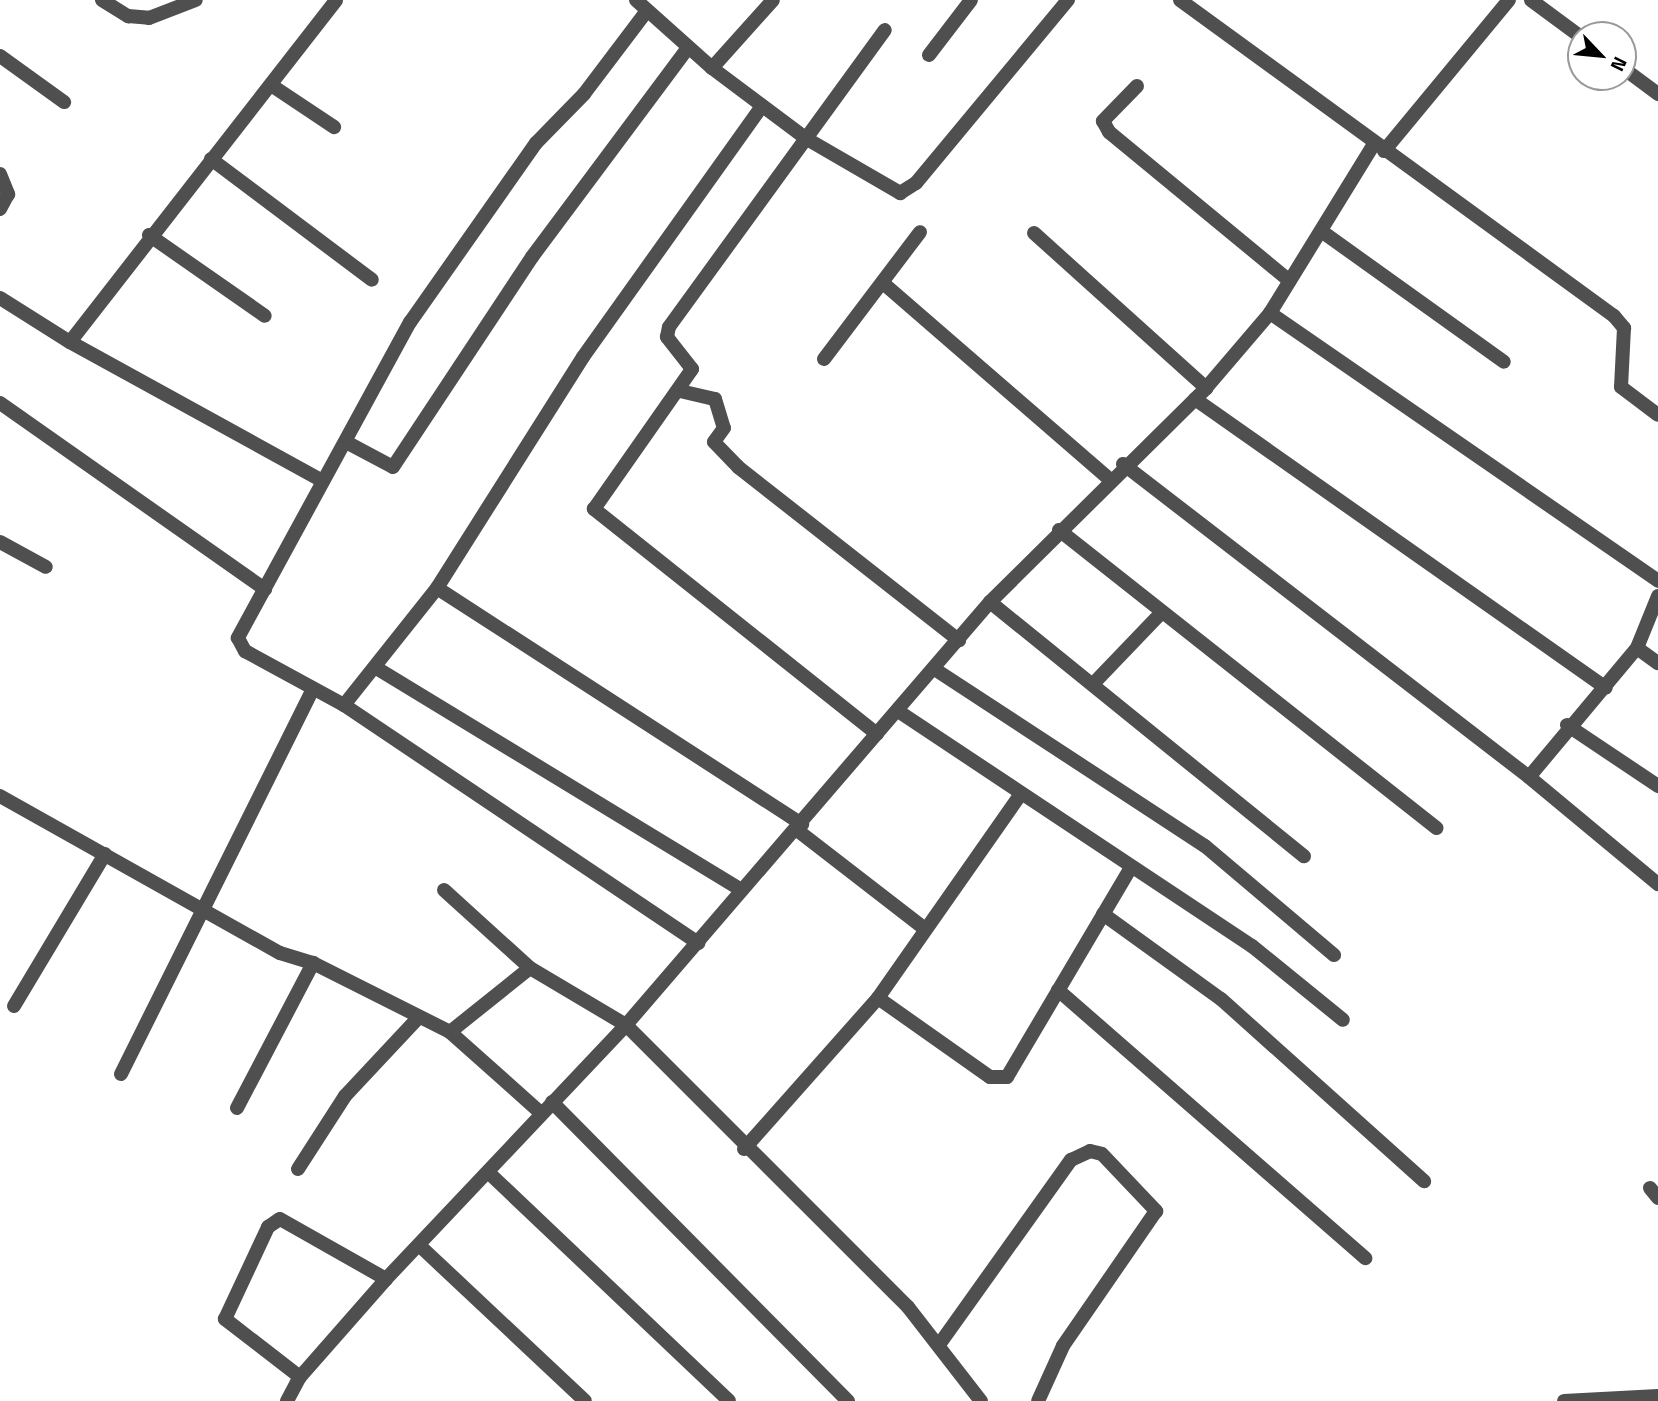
<!DOCTYPE html>
<style>
body{margin:0}
#map{position:relative;width:1658px;height:1401px;overflow:hidden;background:#fff;font-family:"Titillium Web",sans-serif}
div>[style]{position:absolute}
[style*='--x']{left:calc(var(--x)*1px);top:calc(var(--y)*1px);width:calc(var(--w)*1px);rotate:calc(var(--a)*1deg)}
.lane>*{height:14px;margin:-7px;padding:0 7px;transform-origin:7px;border-radius:7px;background:#4f4f4f}
.street>*{height:14px;margin:-7px;padding:0 7px;transform-origin:7px;border-radius:7px;background:#4f4f4f}
span{translate:-50% -50%;white-space:nowrap;text-align:center;line-height:1.15;-webkit-text-stroke:5px #fff;paint-order:stroke}
.north{position:absolute;left:1567px;top:21px;width:70px;height:70px;box-sizing:border-box;background:#fff;border:2px solid #999;border-radius:50%;rotate:116deg;font-size:19px;font-weight:700;line-height:28px;text-align:center;color:#000}
.north::after{content:'';display:block;margin:auto;width:24px;height:32px;background:#000;clip-path:polygon(50% 0,100% 100%,50% 72%,0 100%)}
</style>
<div id="map">
<div class="lane">
<div style="--x:444;--y:890;--w:116;--a:42.2"></div>
<div style="--x:450;--y:1032;--w:102;--a:-38.7"></div>
<div style="--x:530;--y:968;--w:112;--a:30.7"></div>
</div>
<div class="street">
<div style="--x:102;--y:0;--w:31;--a:32"></div>
<div style="--x:128;--y:16;--w:21;--a:5"></div>
<div style="--x:149;--y:18;--w:50;--a:-21"></div>
<div style="--x:636;--y:0;--w:102;--a:41.8"></div>
<div style="--x:712;--y:68;--w:119;--a:36.8"></div>
<div style="--x:807;--y:139;--w:108;--a:30.1"></div>
<div style="--x:900;--y:193;--w:19;--a:-32"></div>
<div style="--x:916;--y:183;--w:238;--a:-50.3"></div>
<div style="--x:1180;--y:0;--w:537;--a:36.06"></div>
<div style="--x:1614;--y:316;--w:16;--a:50"></div>
<div style="--x:1624;--y:328;--w:59;--a:92.9"></div>
<div style="--x:1621;--y:387;--w:46;--a:37.1"></div>
<div style="--x:1531;--y:0;--w:62;--a:36.5"></div>
<div style="--x:646;--y:12;--w:103;--a:127.1"></div>
<div style="--x:584;--y:94;--w:69;--a:134.4"></div>
<div style="--x:536;--y:143;--w:219;--a:125.1"></div>
<div style="--x:410;--y:322;--w:360;--a:118.6"></div>
<div style="--x:238;--y:638;--w:15;--a:62"></div>
<div style="--x:245;--y:651;--w:113;--a:28.6"></div>
<div style="--x:344;--y:705;--w:427;--a:33.9"></div>
<div style="--x:929;--y:55;--w:69;--a:-52.6"></div>
<div style="--x:0;--y:56;--w:79;--a:35.7"></div>
<div style="--x:712;--y:68;--w:91;--a:-48.1"></div>
<div style="--x:1623;--y:68;--w:44;--a:36.6"></div>
<div style="--x:271;--y:85;--w:76;--a:33.7"></div>
<div style="--x:1137;--y:86;--w:49;--a:134.2"></div>
<div style="--x:1103;--y:121;--w:13;--a:61"></div>
<div style="--x:1109;--y:132;--w:234;--a:39.5"></div>
<div style="--x:1384;--y:151;--w:196;--a:-50.4"></div>
<div style="--x:211;--y:159;--w:201;--a:36.9"></div>
<div style="--x:0;--y:174;--w:22;--a:68"></div>
<div style="--x:8;--y:194;--w:17;--a:118"></div>
<div style="--x:1034;--y:233;--w:232;--a:42"></div>
<div style="--x:1324;--y:233;--w:221;--a:35.6"></div>
<div style="--x:149;--y:235;--w:141;--a:34.9"></div>
<div style="--x:883;--y:283;--w:298;--a:40.9"></div>
<div style="--x:0;--y:298;--w:83;--a:32.2"></div>
<div style="--x:70;--y:342;--w:433;--a:-52.1"></div>
<div style="--x:1270;--y:313;--w:472;--a:34.6"></div>
<div style="--x:70;--y:342;--w:286;--a:28.8"></div>
<div style="--x:824;--y:359;--w:159;--a:-52.9"></div>
<div style="--x:680;--y:391;--w:36;--a:13"></div>
<div style="--x:715;--y:399;--w:30;--a:73"></div>
<div style="--x:724;--y:428;--w:17;--a:126"></div>
<div style="--x:714;--y:442;--w:35;--a:46"></div>
<div style="--x:738;--y:467;--w:281;--a:38.1"></div>
<div style="--x:1195;--y:399;--w:502;--a:35.11"></div>
<div style="--x:0;--y:403;--w:324;--a:35.1"></div>
<div style="--x:346;--y:442;--w:53;--a:28"></div>
<div style="--x:393;--y:467;--w:252;--a:-56.5"></div>
<div style="--x:532;--y:257;--w:261;--a:-53.3"></div>
<div style="--x:1123;--y:464;--w:513;--a:37.63"></div>
<div style="--x:1529;--y:777;--w:168;--a:-50.1"></div>
<div style="--x:1059;--y:530;--w:481;--a:38.3"></div>
<div style="--x:0;--y:542;--w:52;--a:28.5"></div>
<div style="--x:437;--y:588;--w:273;--a:-57.7"></div>
<div style="--x:583;--y:357;--w:308;--a:-54.5"></div>
<div style="--x:1658;--y:596;--w:56;--a:112"></div>
<div style="--x:1637;--y:648;--w:26;--a:36"></div>
<div style="--x:990;--y:602;--w:404;--a:39"></div>
<div style="--x:378;--y:669;--w:421;--a:31.3"></div>
<div style="--x:936;--y:670;--w:321;--a:33.2"></div>
<div style="--x:1205;--y:846;--w:169;--a:40.2"></div>
<div style="--x:1094;--y:683;--w:98;--a:-46.2"></div>
<div style="--x:344;--y:705;--w:149;--a:-51.5"></div>
<div style="--x:437;--y:588;--w:435;--a:32.9"></div>
<div style="--x:898;--y:711;--w:425;--a:33.6"></div>
<div style="--x:1252;--y:946;--w:117;--a:39.1"></div>
<div style="--x:1567;--y:725;--w:110;--a:33.8"></div>
<div style="--x:877;--y:734;--w:362;--a:-141.5"></div>
<div style="--x:594;--y:509;--w:171;--a:-55"></div>
<div style="--x:692;--y:369;--w:41;--a:-128"></div>
<div style="--x:667;--y:337;--w:10;--a:-79"></div>
<div style="--x:669;--y:327;--w:367;--a:-54"></div>
<div style="--x:1529;--y:777;--w:168;--a:39.7"></div>
<div style="--x:0;--y:796;--w:321;--a:29.3"></div>
<div style="--x:280;--y:953;--w:34;--a:17"></div>
<div style="--x:313;--y:963;--w:153;--a:26.7"></div>
<div style="--x:450;--y:1032;--w:122;--a:41.7"></div>
<div style="--x:797;--y:830;--w:160;--a:37.7"></div>
<div style="--x:1103;--y:914;--w:145;--a:35.8"></div>
<div style="--x:1221;--y:999;--w:273;--a:41.9"></div>
<div style="--x:1058;--y:990;--w:408;--a:41.1"></div>
<div style="--x:878;--y:998;--w:137;--a:35.2"></div>
<div style="--x:990;--y:1077;--w:17;--a:0"></div>
<div style="--x:1007;--y:1077;--w:244;--a:-59.4"></div>
<div style="--x:14;--y:1006;--w:177;--a:-59.1"></div>
<div style="--x:626;--y:1025;--w:399;--a:45"></div>
<div style="--x:908;--y:1307;--w:119;--a:52.2"></div>
<div style="--x:121;--y:1074;--w:428;--a:-63.5"></div>
<div style="--x:552;--y:1102;--w:421;--a:45.3"></div>
<div style="--x:237;--y:1108;--w:164;--a:-62.3"></div>
<div style="--x:744;--y:1149;--w:202;--a:-48.4"></div>
<div style="--x:878;--y:998;--w:249;--a:-55"></div>
<div style="--x:298;--y:1169;--w:87;--a:-57.2"></div>
<div style="--x:345;--y:1096;--w:107;--a:-46.9"></div>
<div style="--x:488;--y:1172;--w:332;--a:43.5"></div>
<div style="--x:1650;--y:1188;--w:13;--a:51"></div>
<div style="--x:420;--y:1246;--w:226;--a:43.2"></div>
<div style="--x:941;--y:1342;--w:224;--a:-54.5"></div>
<div style="--x:1071;--y:1160;--w:21;--a:-25"></div>
<div style="--x:1090;--y:1151;--w:12;--a:14"></div>
<div style="--x:1102;--y:1154;--w:79;--a:46.5"></div>
<div style="--x:1156;--y:1211;--w:164;--a:124.6"></div>
<div style="--x:1063;--y:1346;--w:60;--a:114.4"></div>
<div style="--x:300;--y:1377;--w:95;--a:-142.3"></div>
<div style="--x:225;--y:1319;--w:102;--a:-64.9"></div>
<div style="--x:268;--y:1227;--w:14;--a:-34"></div>
<div style="--x:280;--y:1219;--w:122;--a:29.5"></div>
<div style="--x:287;--y:1401;--w:27;--a:-62"></div>
<div style="--x:300;--y:1377;--w:130;--a:-48.7"></div>
<div style="--x:386;--y:1279;--w:349;--a:-46.6"></div>
<div style="--x:626;--y:1025;--w:558;--a:-49.29"></div>
<div style="--x:990;--y:602;--w:304;--a:-44.7"></div>
<div style="--x:1206;--y:388;--w:99;--a:-49.5"></div>
<div style="--x:1270;--y:313;--w:198;--a:-58.4"></div>
<div style="--x:1564;--y:1401;--w:94;--a:-3"></div>
</div>
<div class="north">N</div>
</div>
